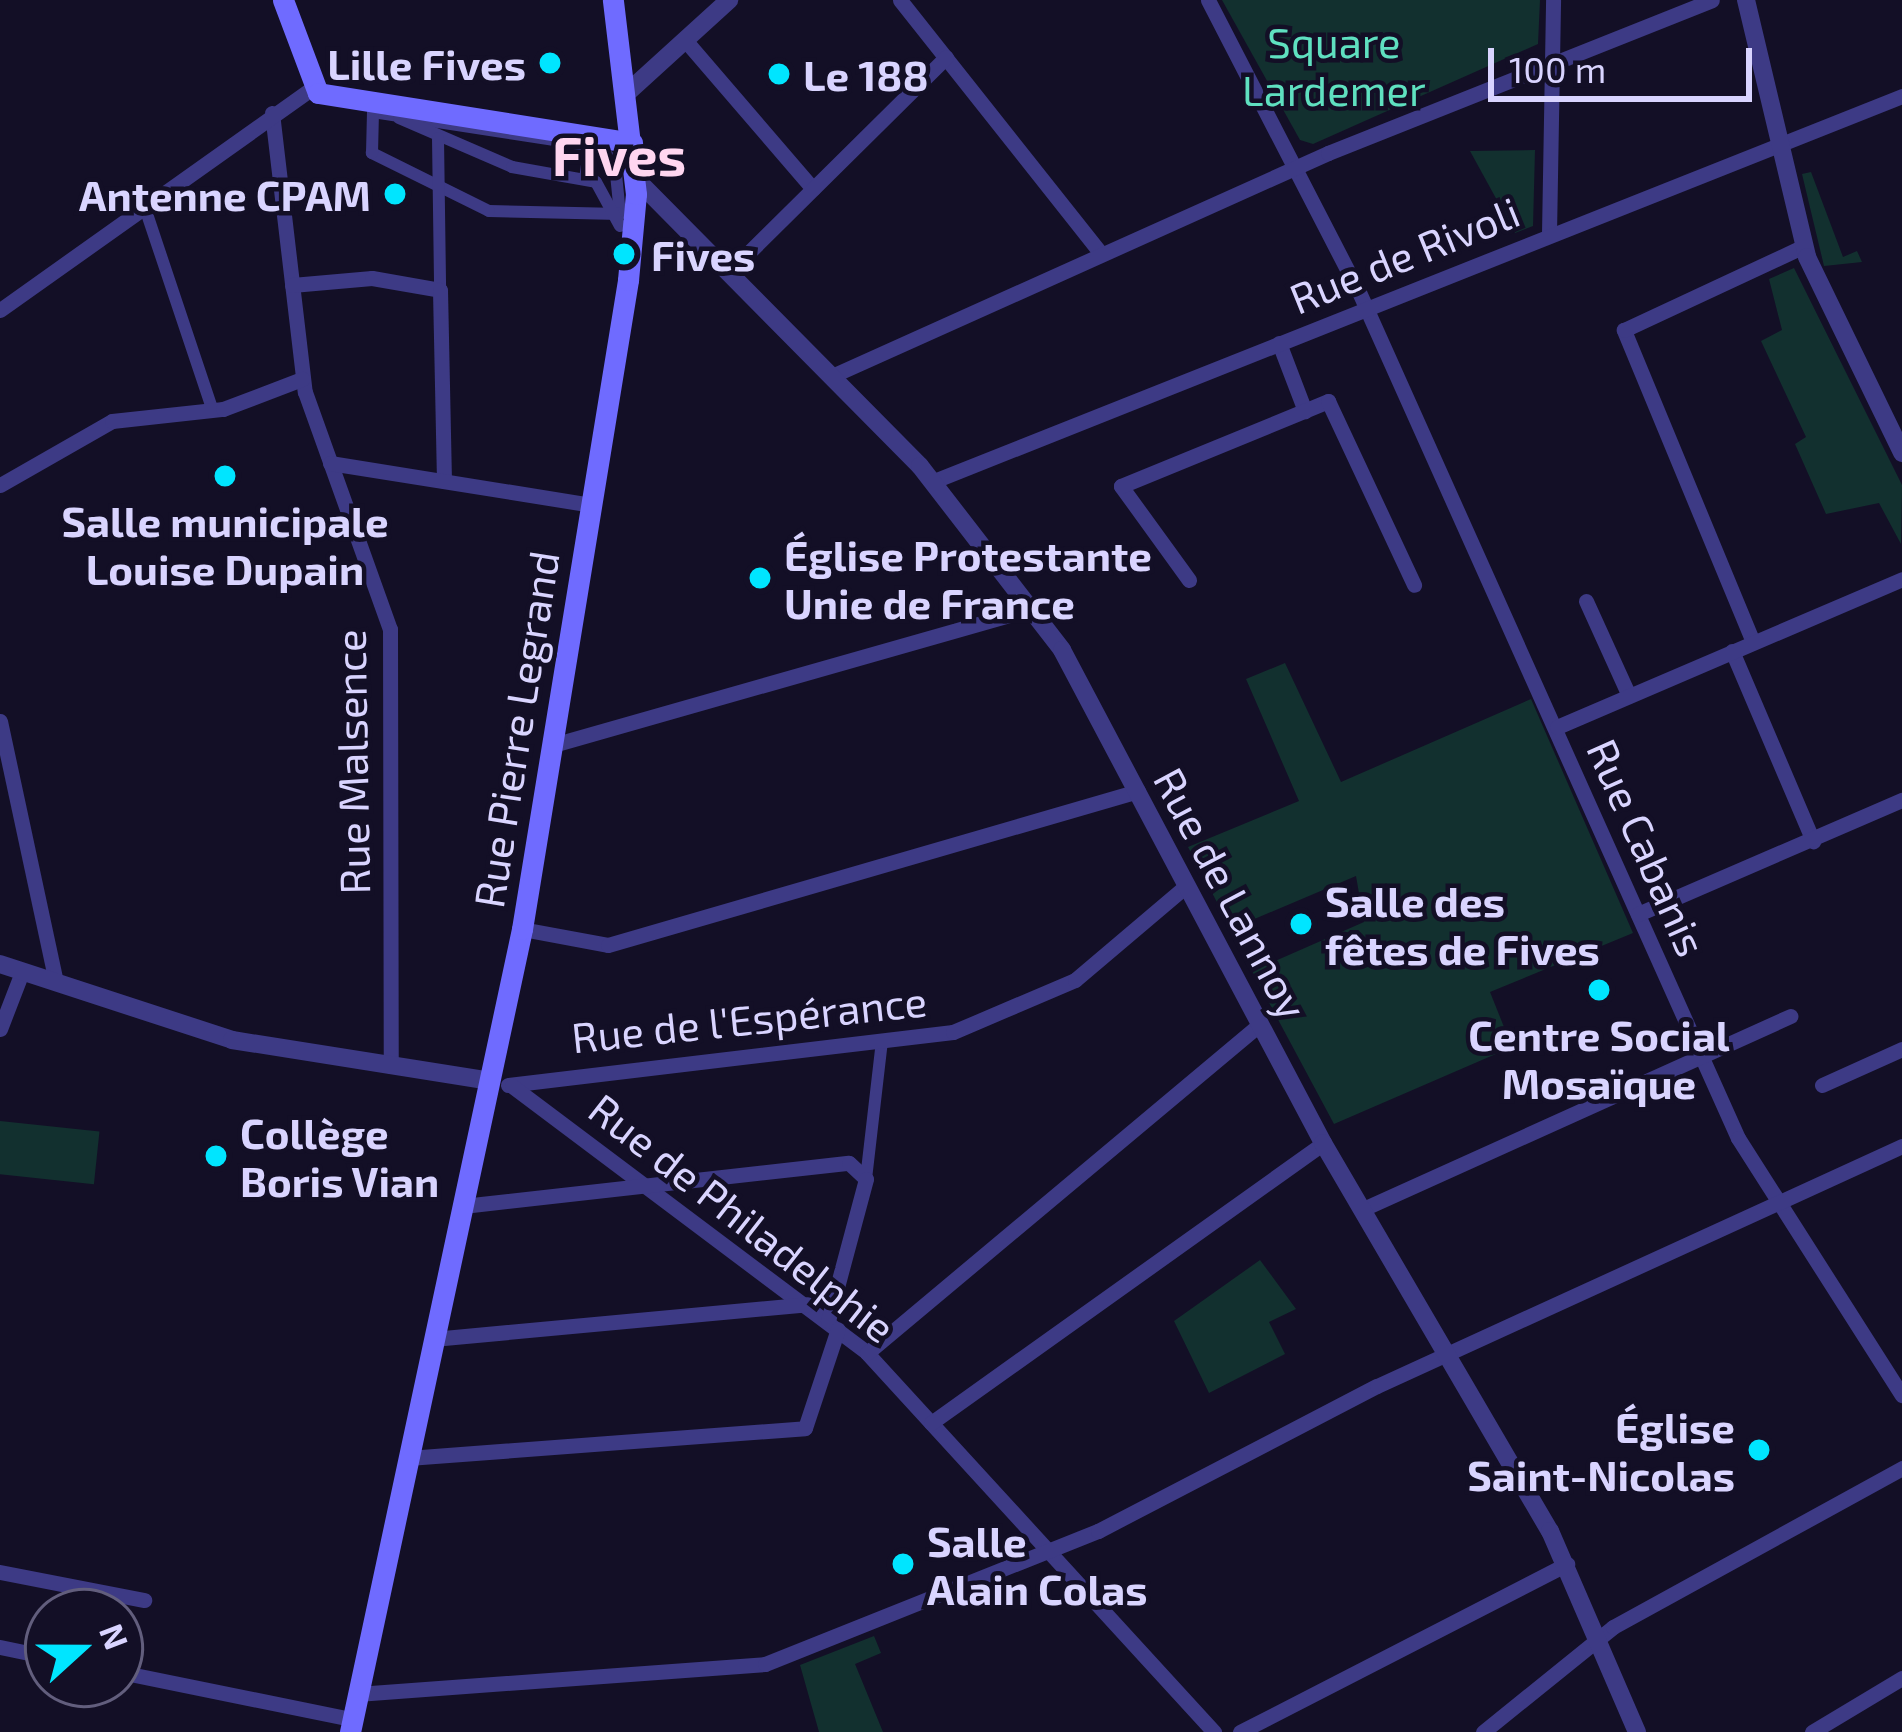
<!DOCTYPE html>
<meta charset="utf-8">
<style>
body{margin:0}
#map{position:relative;width:1902px;height:1732px;overflow:hidden;background:#130f26;font-family:"Exo 2",sans-serif}
div>[style]{position:absolute}
[style*='--x']{left:calc(var(--x)*1px);top:calc(var(--y)*1px);width:calc(var(--w)*1px);rotate:calc(var(--a)*1deg)}
.green>*{inset:0;background:#12302f;transform-origin:0 0}
.pedestrian>*{height:12px;margin:-6px;padding:0 6px;transform-origin:6px;border-radius:6px;background:#3d3a85}
.minor>*{height:15px;margin:-7.5px;padding:0 7.5px;transform-origin:7.5px;border-radius:7.5px;background:#3d3a85}
.tertiary>*{height:18px;margin:-9px;padding:0 9px;transform-origin:9px;border-radius:9px;background:#3d3a85}
.secondary>*{height:21px;margin:-10.5px;padding:0 10.5px;transform-origin:10.5px;border-radius:10.5px;background:#6f6bff}
.dots>*{width:33px;height:33px;translate:-50% -50%;box-sizing:border-box;border:6px solid #130f26;border-radius:50%}
span{translate:-50% -50%;white-space:nowrap;text-align:center;line-height:1.15;-webkit-text-stroke:9px #130f26;paint-order:stroke}
.park-label{font-size:42px;color:#5fe0c0}
.poi-label{font-size:42px;color:#d9d4ff;font-weight:700}
.right{translate:-100% -50%;text-align:right}
.left{translate:0 -50%;text-align:left}
.street-label{font-size:42px;color:#d9d4ff}
.district-label{font-size:54px;color:#ffd6f0;font-weight:700}
.north{position:absolute;left:24px;top:1588px;width:120px;height:120px;box-sizing:border-box;background:#130f26;border:3px solid #625e7d;border-radius:50%;rotate:69deg;font-size:33px;font-weight:700;line-height:48px;text-align:center;color:#d9d4ff}
.north::after{content:'';display:block;margin:auto;width:42px;height:54px;background:#00e5ff;clip-path:polygon(50% 0,100% 100%,50% 72%,0 100%)}
.scale{position:absolute;left:1488px;top:48px;width:264px;height:54px;box-sizing:border-box;border:6px solid #d9d4ff;border-top:0;padding-left:15px;font-size:36px;line-height:42px;white-space:nowrap;color:#d9d4ff;-webkit-text-stroke:9px #130f26;paint-order:stroke}
</style>
<div id="map">
<div class="green">
<div style="clip-path:polygon(1222px 0,1540px 0,1538px 44px,1313px 144px,1300px 140px)"></div>
<div style="clip-path:polygon(1535px 150px,1533px 226px,1515px 233px,1470px 151px)"></div>
<div style="clip-path:polygon(1811px 172px,1843px 257px,1857px 251px,1862px 262px,1824px 266px,1802px 174px)"></div>
<div style="clip-path:polygon(1794px 268px,1902px 485px,1901px 544px,1879px 503px,1826px 514px,1795px 444px,1806px 437px,1761px 341px,1782px 330px,1769px 279px)"></div>
<div style="clip-path:polygon(1285px 663px,1341px 782px,1531px 699px,1633px 933px,1490px 992px,1512px 1047px,1334px 1124px,1252px 971px,1364px 922px,1356px 876px,1231px 929px,1188px 847px,1299px 801px,1246px 679px)"></div>
<div style="left:0;top:1121px;width:100px;height:53px;rotate:6deg"></div>
<div style="clip-path:polygon(1260px 1260px,1296px 1309px,1269px 1322px,1285px 1354px,1209px 1393px,1174px 1321px)"></div>
<div style="clip-path:polygon(874px 1636px,881px 1653px,855px 1664px,883px 1732px,819px 1732px,800px 1665px)"></div>
</div>
<div class="pedestrian">
<div style="--x:373;--y:112;--w:230;--a:8.8"></div>
<div style="--x:600;--y:147;--w:23;--a:49"></div>
<div style="--x:615;--y:164;--w:50;--a:84.3"></div>
<div style="--x:620;--y:214;--w:131;--a:-178.7"></div>
<div style="--x:489;--y:211;--w:131;--a:-153.6"></div>
<div style="--x:372;--y:153;--w:41;--a:-88.6"></div>
<div style="--x:399;--y:118;--w:123;--a:23.4"></div>
<div style="--x:512;--y:167;--w:85;--a:10.1"></div>
<div style="--x:596;--y:182;--w:50;--a:61.4"></div>
<div style="--x:438;--y:138;--w:152;--a:89.2"></div>
<div style="--x:585;--y:179;--w:29;--a:-82"></div>
<div style="--x:143;--y:202;--w:220;--a:71.5"></div>
<div style="--x:866;--y:1179;--w:139;--a:-83.4"></div>
</div>
<div class="minor">
<div style="--x:900;--y:0;--w:324;--a:51.6"></div>
<div style="--x:1208;--y:0;--w:329;--a:62.7"></div>
<div style="--x:1359;--y:292;--w:927;--a:65.87"></div>
<div style="--x:1738;--y:1138;--w:305;--a:57.5"></div>
<div style="--x:685;--y:40;--w:196;--a:49.3"></div>
<div style="--x:272;--y:113;--w:281;--a:83.3"></div>
<div style="--x:305;--y:392;--w:252;--a:70.3"></div>
<div style="--x:390;--y:629;--w:437;--a:89.9"></div>
<div style="--x:1549;--y:234;--w:234;--a:-89"></div>
<div style="--x:732;--y:269;--w:301;--a:-44.7"></div>
<div style="--x:292;--y:285;--w:80;--a:-5"></div>
<div style="--x:372;--y:278;--w:69;--a:10"></div>
<div style="--x:440;--y:290;--w:191;--a:88.8"></div>
<div style="--x:0;--y:310;--w:383;--a:-35.4"></div>
<div style="--x:1279;--y:343;--w:73;--a:69.1"></div>
<div style="--x:834;--y:375;--w:542;--a:-24.2"></div>
<div style="--x:1328;--y:153;--w:413;--a:-21.7"></div>
<div style="--x:330;--y:463;--w:266;--a:9.1"></div>
<div style="--x:934;--y:481;--w:1042;--a:-21.69"></div>
<div style="--x:0;--y:485;--w:129;--a:-29.7"></div>
<div style="--x:112;--y:421;--w:112;--a:-6.2"></div>
<div style="--x:223;--y:409;--w:85;--a:-20.8"></div>
<div style="--x:1189;--y:580;--w:116;--a:-125.9"></div>
<div style="--x:1121;--y:486;--w:224;--a:-22.3"></div>
<div style="--x:1328;--y:401;--w:203;--a:64.9"></div>
<div style="--x:1586;--y:601;--w:104;--a:65.6"></div>
<div style="--x:1753;--y:642;--w:338;--a:-112.5"></div>
<div style="--x:1624;--y:330;--w:199;--a:-25"></div>
<div style="--x:1732;--y:651;--w:207;--a:66.9"></div>
<div style="--x:0;--y:721;--w:268;--a:77.9"></div>
<div style="--x:1557;--y:727;--w:375;--a:-23.2"></div>
<div style="--x:553;--y:745;--w:499;--a:-15.9"></div>
<div style="--x:1638;--y:914;--w:288;--a:-23.4"></div>
<div style="--x:522;--y:929;--w:87;--a:10.5"></div>
<div style="--x:608;--y:945;--w:552;--a:-16.2"></div>
<div style="--x:0;--y:1029;--w:61;--a:-68.9"></div>
<div style="--x:508;--y:1085;--w:448;--a:-6.8"></div>
<div style="--x:953;--y:1032;--w:133;--a:-23.1"></div>
<div style="--x:1075;--y:980;--w:147;--a:-40.3"></div>
<div style="--x:1822;--y:1085;--w:88;--a:-24.2"></div>
<div style="--x:512;--y:1086;--w:444;--a:36.9"></div>
<div style="--x:867;--y:1353;--w:514;--a:47.52"></div>
<div style="--x:463;--y:1206;--w:388;--a:-6.4"></div>
<div style="--x:849;--y:1163;--w:23;--a:43"></div>
<div style="--x:866;--y:1179;--w:147;--a:105"></div>
<div style="--x:1363;--y:1209;--w:469;--a:-24.3"></div>
<div style="--x:433;--y:1339;--w:376;--a:-5.3"></div>
<div style="--x:867;--y:1353;--w:513;--a:-39.93"></div>
<div style="--x:931;--y:1423;--w:482;--a:-35.5"></div>
<div style="--x:408;--y:1458;--w:398;--a:-4.3"></div>
<div style="--x:805;--y:1428;--w:104;--a:-71.6"></div>
<div style="--x:0;--y:1572;--w:147;--a:11"></div>
<div style="--x:0;--y:1647;--w:49;--a:11.8"></div>
<div style="--x:120;--y:1672;--w:237;--a:11.5"></div>
<div style="--x:357;--y:1694;--w:409;--a:-4.2"></div>
<div style="--x:765;--y:1664;--w:359;--a:-21.8"></div>
<div style="--x:1098;--y:1531;--w:314;--a:-27.5"></div>
<div style="--x:1377;--y:1386;--w:577;--a:-24.57"></div>
<div style="--x:1240;--y:1732;--w:368;--a:-27.2"></div>
<div style="--x:1483;--y:1732;--w:167;--a:-38.9"></div>
<div style="--x:1613;--y:1627;--w:330;--a:-28.8"></div>
<div style="--x:1812;--y:1732;--w:105;--a:-31"></div>
</div>
<div class="tertiary">
<div style="--x:1746;--y:0;--w:264;--a:76.6"></div>
<div style="--x:1807;--y:257;--w:218;--a:64.1"></div>
<div style="--x:628;--y:92;--w:137;--a:-42.3"></div>
<div style="--x:635;--y:178;--w:405;--a:45.3"></div>
<div style="--x:920;--y:466;--w:232;--a:52.3"></div>
<div style="--x:1062;--y:650;--w:558;--a:62.1"></div>
<div style="--x:1323;--y:1143;--w:450;--a:59.7"></div>
<div style="--x:1550;--y:1531;--w:219;--a:66.6"></div>
<div style="--x:0;--y:964;--w:244;--a:18.1"></div>
<div style="--x:232;--y:1040;--w:262;--a:9"></div>
</div>
<div class="secondary">
<div style="--x:283;--y:0;--w:99;--a:69.4"></div>
<div style="--x:318;--y:93;--w:318;--a:9"></div>
<div style="--x:350;--y:1732;--w:821;--a:-77.91"></div>
<div style="--x:522;--y:929;--w:658;--a:-80.72"></div>
<div style="--x:628;--y:280;--w:86;--a:-84.7"></div>
<div style="--x:636;--y:194;--w:195;--a:-96.8"></div>
</div>
<div class="dots">
<div style="left:550px;top:63px;background:#00e5ff"></div>
<div style="left:779px;top:74px;background:#00e5ff"></div>
<div style="left:395px;top:194px;background:#00e5ff"></div>
<div style="left:624px;top:254px;background:#00e5ff"></div>
<div style="left:225px;top:476px;background:#00e5ff"></div>
<div style="left:760px;top:578px;background:#00e5ff"></div>
<div style="left:1301px;top:924px;background:#00e5ff"></div>
<div style="left:1599px;top:990px;background:#00e5ff"></div>
<div style="left:216px;top:1156px;background:#00e5ff"></div>
<div style="left:1759px;top:1450px;background:#00e5ff"></div>
<div style="left:903px;top:1564px;background:#00e5ff"></div>
</div>
<div class="park-label">
<span style="left:1334px;top:65px">Square<br>Lardemer</span>
</div>
<div class="poi-label">
<span class="right" style="left:526px;top:63px">Lille Fives</span>
<span class="left" style="left:803px;top:74px">Le 188</span>
<span class="right" style="left:371px;top:194px">Antenne CPAM</span>
<span class="left" style="left:651px;top:254px">Fives</span>
<span style="left:225px;top:544px">Salle municipale<br>Louise Dupain</span>
<span class="left" style="left:784px;top:578px">Église Protestante<br>Unie de France</span>
<span class="left" style="left:1325px;top:924px">Salle des<br>fêtes de Fives</span>
<span style="left:1599px;top:1058px">Centre Social<br>Mosaïque</span>
<span class="left" style="left:240px;top:1156px">Collège<br>Boris Vian</span>
<span class="right" style="left:1735px;top:1450px">Église<br>Saint-Nicolas</span>
<span class="left" style="left:927px;top:1564px">Salle<br>Alain Colas</span>
</div>
<div class="street-label">
<span style="left:1404px;top:254px;rotate:-22deg">Rue de Rivoli</span>
<span style="left:515px;top:729px;rotate:-81deg">Rue Pierre Legrand</span>
<span style="left:351px;top:762px;rotate:-91deg">Rue Malsence</span>
<span style="left:1648px;top:847px;rotate:66deg">Rue Cabanis</span>
<span style="left:1232px;top:893px;rotate:62deg">Rue de Lannoy</span>
<span style="left:749px;top:1018px;rotate:-6deg">Rue de l'Espérance</span>
<span style="left:743px;top:1217px;rotate:38deg">Rue de Philadelphie</span>
</div>
<div class="district-label">
<span style="left:619px;top:155px">Fives</span>
</div>
<div class="north">N</div>
<div class="scale">100 m</div>
</div>
